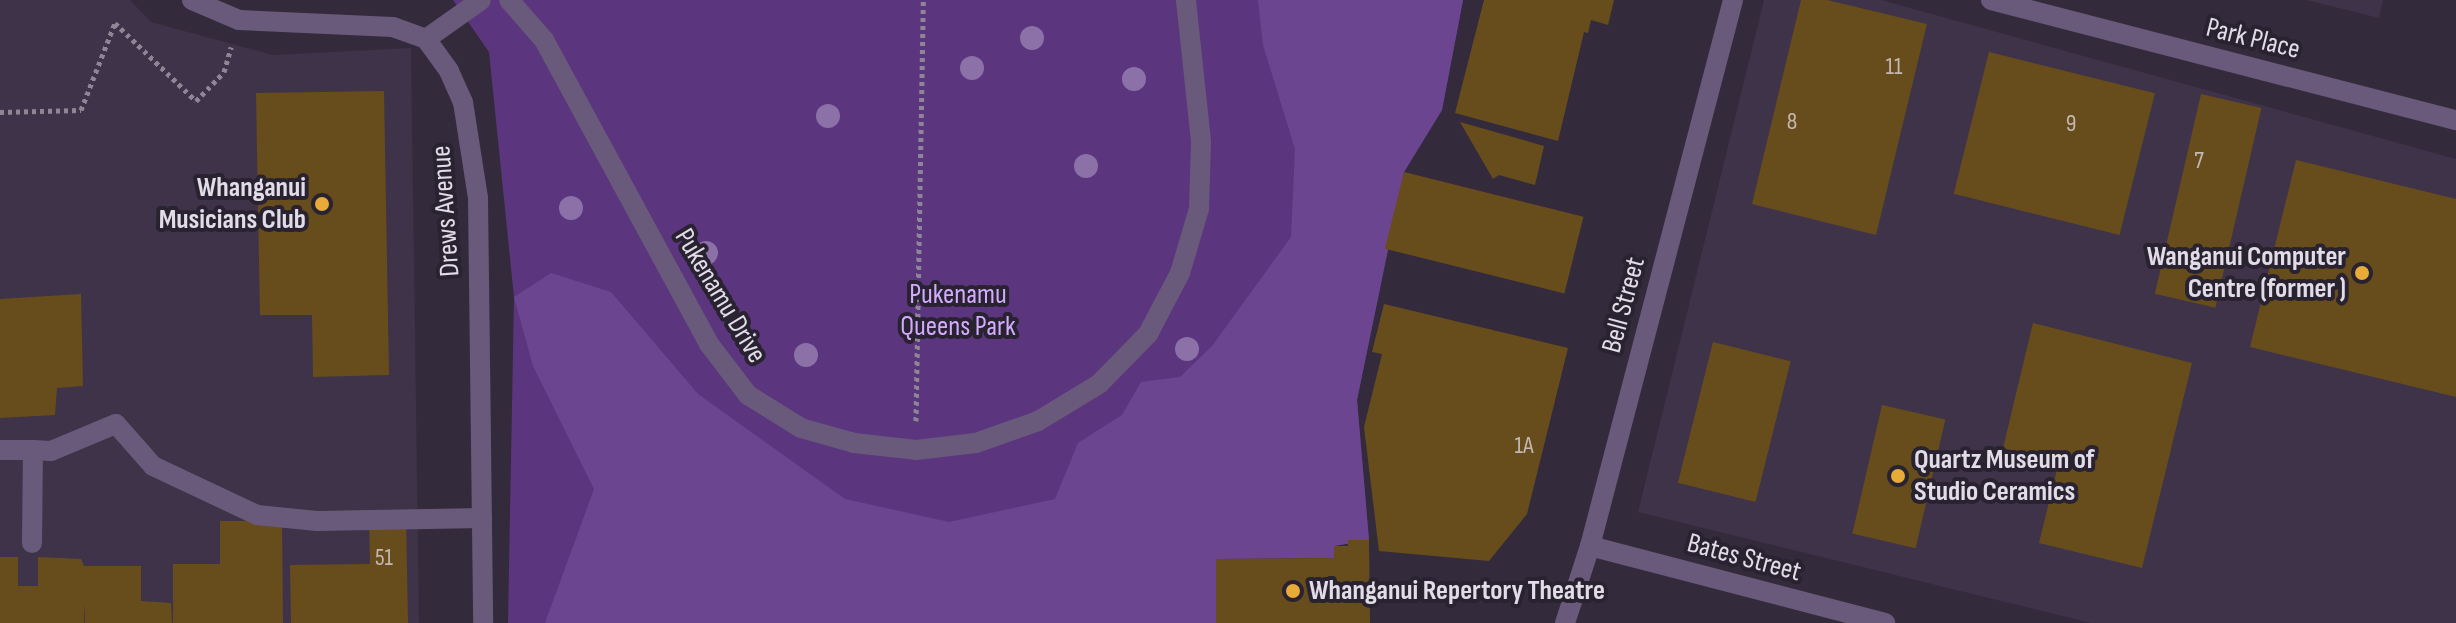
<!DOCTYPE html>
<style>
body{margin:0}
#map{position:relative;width:2456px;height:623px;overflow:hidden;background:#332b3c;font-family:"Sofia Sans Condensed",sans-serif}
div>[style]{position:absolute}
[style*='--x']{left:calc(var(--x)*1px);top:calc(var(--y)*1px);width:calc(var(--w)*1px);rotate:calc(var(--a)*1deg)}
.built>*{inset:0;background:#3e3349}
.green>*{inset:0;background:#5b367e}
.forest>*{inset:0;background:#6c4590}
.building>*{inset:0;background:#684d1c;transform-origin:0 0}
.path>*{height:5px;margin-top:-2.5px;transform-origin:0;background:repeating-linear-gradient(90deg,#8d8795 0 4px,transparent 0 8px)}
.service>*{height:20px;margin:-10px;padding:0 10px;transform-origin:10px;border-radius:10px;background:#695a7b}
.minor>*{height:20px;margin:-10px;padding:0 10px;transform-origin:10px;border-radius:10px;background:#695a7b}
.tertiary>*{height:20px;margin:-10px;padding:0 10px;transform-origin:10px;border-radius:10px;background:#695a7b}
.trees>*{width:24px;height:24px;margin:-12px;border-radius:50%;background:#8b71a7}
.dots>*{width:22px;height:22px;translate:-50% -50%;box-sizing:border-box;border:4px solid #292231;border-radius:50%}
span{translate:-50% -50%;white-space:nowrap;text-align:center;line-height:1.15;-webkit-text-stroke:8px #292231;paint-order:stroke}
.number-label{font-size:24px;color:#c3b8b4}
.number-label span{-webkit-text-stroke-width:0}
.street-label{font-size:28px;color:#e1dce7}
.poi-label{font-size:28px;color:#e1dce7;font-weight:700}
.right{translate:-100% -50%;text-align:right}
.left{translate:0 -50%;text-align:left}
.park-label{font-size:28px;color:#d3abfe}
</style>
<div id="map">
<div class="built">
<div style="clip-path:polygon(0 0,130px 0,151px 22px,273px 55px,411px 48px,419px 623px,0 623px)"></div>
<div style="clip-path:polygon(1764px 0,1881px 0,2456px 159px,2456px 623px,2091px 623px,1638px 512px)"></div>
<div style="clip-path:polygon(2306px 0,2383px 0,2379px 18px)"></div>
</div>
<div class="green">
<div style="clip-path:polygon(453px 0,1463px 0,1442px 110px,1404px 172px,1357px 400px,1369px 540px,1334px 546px,1334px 558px,1216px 559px,1216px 623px,508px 623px,514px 297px,489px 52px)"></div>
</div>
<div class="forest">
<div style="clip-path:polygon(1258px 0,1463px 0,1442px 110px,1404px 172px,1357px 400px,1369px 540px,1334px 546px,1334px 558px,1216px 559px,1216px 623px,545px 623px,594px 489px,533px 366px,514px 297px,551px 273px,611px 292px,698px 394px,845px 499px,949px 522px,1055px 499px,1078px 443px,1122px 415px,1141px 382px,1180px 377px,1212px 346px,1291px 237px,1295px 149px,1263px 45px)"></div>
</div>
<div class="building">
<div style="clip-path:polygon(1484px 0,1614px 0,1608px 25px,1591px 20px,1588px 33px,1584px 32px,1558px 141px,1455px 113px)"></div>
<div style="clip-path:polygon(1801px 0,1827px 0,1927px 24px,1876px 235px,1752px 204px)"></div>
<div style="left:1989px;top:52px;width:171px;height:146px;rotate:14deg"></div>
<div style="clip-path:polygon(384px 91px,389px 375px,313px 377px,312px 315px,260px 315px,256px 93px)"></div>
<div style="left:2201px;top:94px;width:62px;height:205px;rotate:13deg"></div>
<div style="clip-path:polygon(1460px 122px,1544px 146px,1535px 185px,1499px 175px,1493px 179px)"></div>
<div style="clip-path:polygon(2296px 160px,2456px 199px,2456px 397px,2250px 347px)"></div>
<div style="left:1404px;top:172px;width:185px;height:79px;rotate:14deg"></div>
<div style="clip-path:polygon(81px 294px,83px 386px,57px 388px,55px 415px,0 418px,0 299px)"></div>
<div style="clip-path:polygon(1384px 304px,1568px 348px,1527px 514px,1489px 561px,1379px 551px,1364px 427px,1382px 354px,1372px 352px)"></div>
<div style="clip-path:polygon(2033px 323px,2192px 363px,2142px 568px,2039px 543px,2059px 461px,2003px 448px)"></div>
<div style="left:1713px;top:342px;width:80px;height:145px;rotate:14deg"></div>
<div style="left:1882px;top:405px;width:65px;height:132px;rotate:13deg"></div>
<div style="clip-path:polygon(406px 518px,408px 623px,291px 623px,290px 565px,370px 564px,369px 519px)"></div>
<div style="clip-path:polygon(220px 521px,282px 521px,283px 623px,173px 623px,173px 564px,220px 564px)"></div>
<div style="clip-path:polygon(1348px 540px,1369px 540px,1370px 623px,1216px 623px,1216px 559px,1334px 558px,1334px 546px,1348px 546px)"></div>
<div style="clip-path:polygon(0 557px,18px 557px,18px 586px,38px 586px,38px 557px,81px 559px,84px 566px,141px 566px,141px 601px,171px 603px,172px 623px,85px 623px,85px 602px,84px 623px,0 623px)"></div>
</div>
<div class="path">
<div style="--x:0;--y:112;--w:81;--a:-1.4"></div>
<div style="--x:81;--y:110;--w:93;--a:-68.7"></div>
<div style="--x:115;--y:23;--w:112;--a:43.9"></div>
<div style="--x:196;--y:101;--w:40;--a:-46"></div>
<div style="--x:224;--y:72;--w:26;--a:-74"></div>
<div style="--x:916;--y:421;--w:421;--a:-89"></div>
</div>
<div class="service">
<div style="--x:509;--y:0;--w:53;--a:48.8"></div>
<div style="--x:544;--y:40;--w:346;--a:61.5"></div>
<div style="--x:709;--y:344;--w:64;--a:52.6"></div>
<div style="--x:748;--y:395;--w:62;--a:31.9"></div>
<div style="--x:801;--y:428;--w:55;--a:15.8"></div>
<div style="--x:854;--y:443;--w:62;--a:6.4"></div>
<div style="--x:916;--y:450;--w:60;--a:-6.7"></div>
<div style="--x:976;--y:443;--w:66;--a:-19.5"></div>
<div style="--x:1038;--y:421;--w:71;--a:-31.2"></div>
<div style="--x:1099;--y:384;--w:70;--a:-45.6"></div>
<div style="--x:1148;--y:334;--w:69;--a:-62.3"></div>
<div style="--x:1180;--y:273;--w:67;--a:-73.5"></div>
<div style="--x:1199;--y:209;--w:68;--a:-88.3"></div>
<div style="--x:1201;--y:141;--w:142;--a:-96.1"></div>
<div style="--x:426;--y:39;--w:67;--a:-35.3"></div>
<div style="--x:0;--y:450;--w:33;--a:0"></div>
<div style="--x:32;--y:543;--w:93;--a:-89.4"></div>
<div style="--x:33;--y:450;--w:18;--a:3"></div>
<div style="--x:51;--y:451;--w:70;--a:-22.6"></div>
<div style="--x:116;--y:424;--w:56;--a:48.6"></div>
<div style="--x:153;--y:466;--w:115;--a:25.2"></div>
<div style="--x:257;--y:515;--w:60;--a:5.7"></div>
<div style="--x:317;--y:521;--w:165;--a:-1"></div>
</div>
<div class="minor">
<div style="--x:1991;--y:0;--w:480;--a:14.5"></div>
<div style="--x:1590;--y:546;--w:305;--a:14.6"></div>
</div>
<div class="tertiary">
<div style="--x:192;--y:0;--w:51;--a:23.1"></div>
<div style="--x:239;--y:20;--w:154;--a:2.6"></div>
<div style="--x:393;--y:27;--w:35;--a:20"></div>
<div style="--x:426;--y:39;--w:39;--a:54"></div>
<div style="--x:449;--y:71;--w:34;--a:66"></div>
<div style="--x:463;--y:102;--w:97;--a:81.1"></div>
<div style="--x:478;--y:198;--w:425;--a:89.3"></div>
<div style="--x:1565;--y:623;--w:81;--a:-72"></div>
<div style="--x:1590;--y:546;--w:564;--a:-75.32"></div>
</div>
<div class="trees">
<div style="left:1032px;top:38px"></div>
<div style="left:972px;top:68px"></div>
<div style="left:1134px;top:79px"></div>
<div style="left:828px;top:116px"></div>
<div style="left:1086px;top:166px"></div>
<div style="left:571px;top:208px"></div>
<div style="left:706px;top:253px"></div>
<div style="left:1187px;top:349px"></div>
<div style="left:806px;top:355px"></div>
</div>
<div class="dots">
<div style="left:322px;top:204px;background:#e8ab37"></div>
<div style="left:2362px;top:273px;background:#e8ab37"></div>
<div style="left:1898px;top:476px;background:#e8ab37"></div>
<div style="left:1293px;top:591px;background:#e8ab37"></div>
</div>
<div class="number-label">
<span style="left:1894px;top:67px">11</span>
<span style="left:1792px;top:122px">8</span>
<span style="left:2071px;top:124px">9</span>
<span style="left:2199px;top:161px">7</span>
<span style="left:1524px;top:446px">1A</span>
<span style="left:384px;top:558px">51</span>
</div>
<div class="street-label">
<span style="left:2253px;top:39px;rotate:14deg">Park Place</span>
<span style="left:446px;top:211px;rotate:-94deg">Drews Avenue</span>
<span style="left:720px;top:296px;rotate:59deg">Pukenamu Drive</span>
<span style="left:1624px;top:305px;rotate:-75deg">Bell Street</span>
<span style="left:1744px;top:558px;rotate:15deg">Bates Street</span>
</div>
<div class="poi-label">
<span class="right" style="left:306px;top:204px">Whanganui<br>Musicians Club</span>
<span class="right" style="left:2346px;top:273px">Wanganui Computer<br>Centre (former )</span>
<span class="left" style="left:1914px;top:476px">Quartz Museum of<br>Studio Ceramics</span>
<span class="left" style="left:1309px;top:591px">Whanganui Repertory Theatre</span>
</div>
<div class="park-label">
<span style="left:958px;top:311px">Pukenamu<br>Queens Park</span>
</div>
</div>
